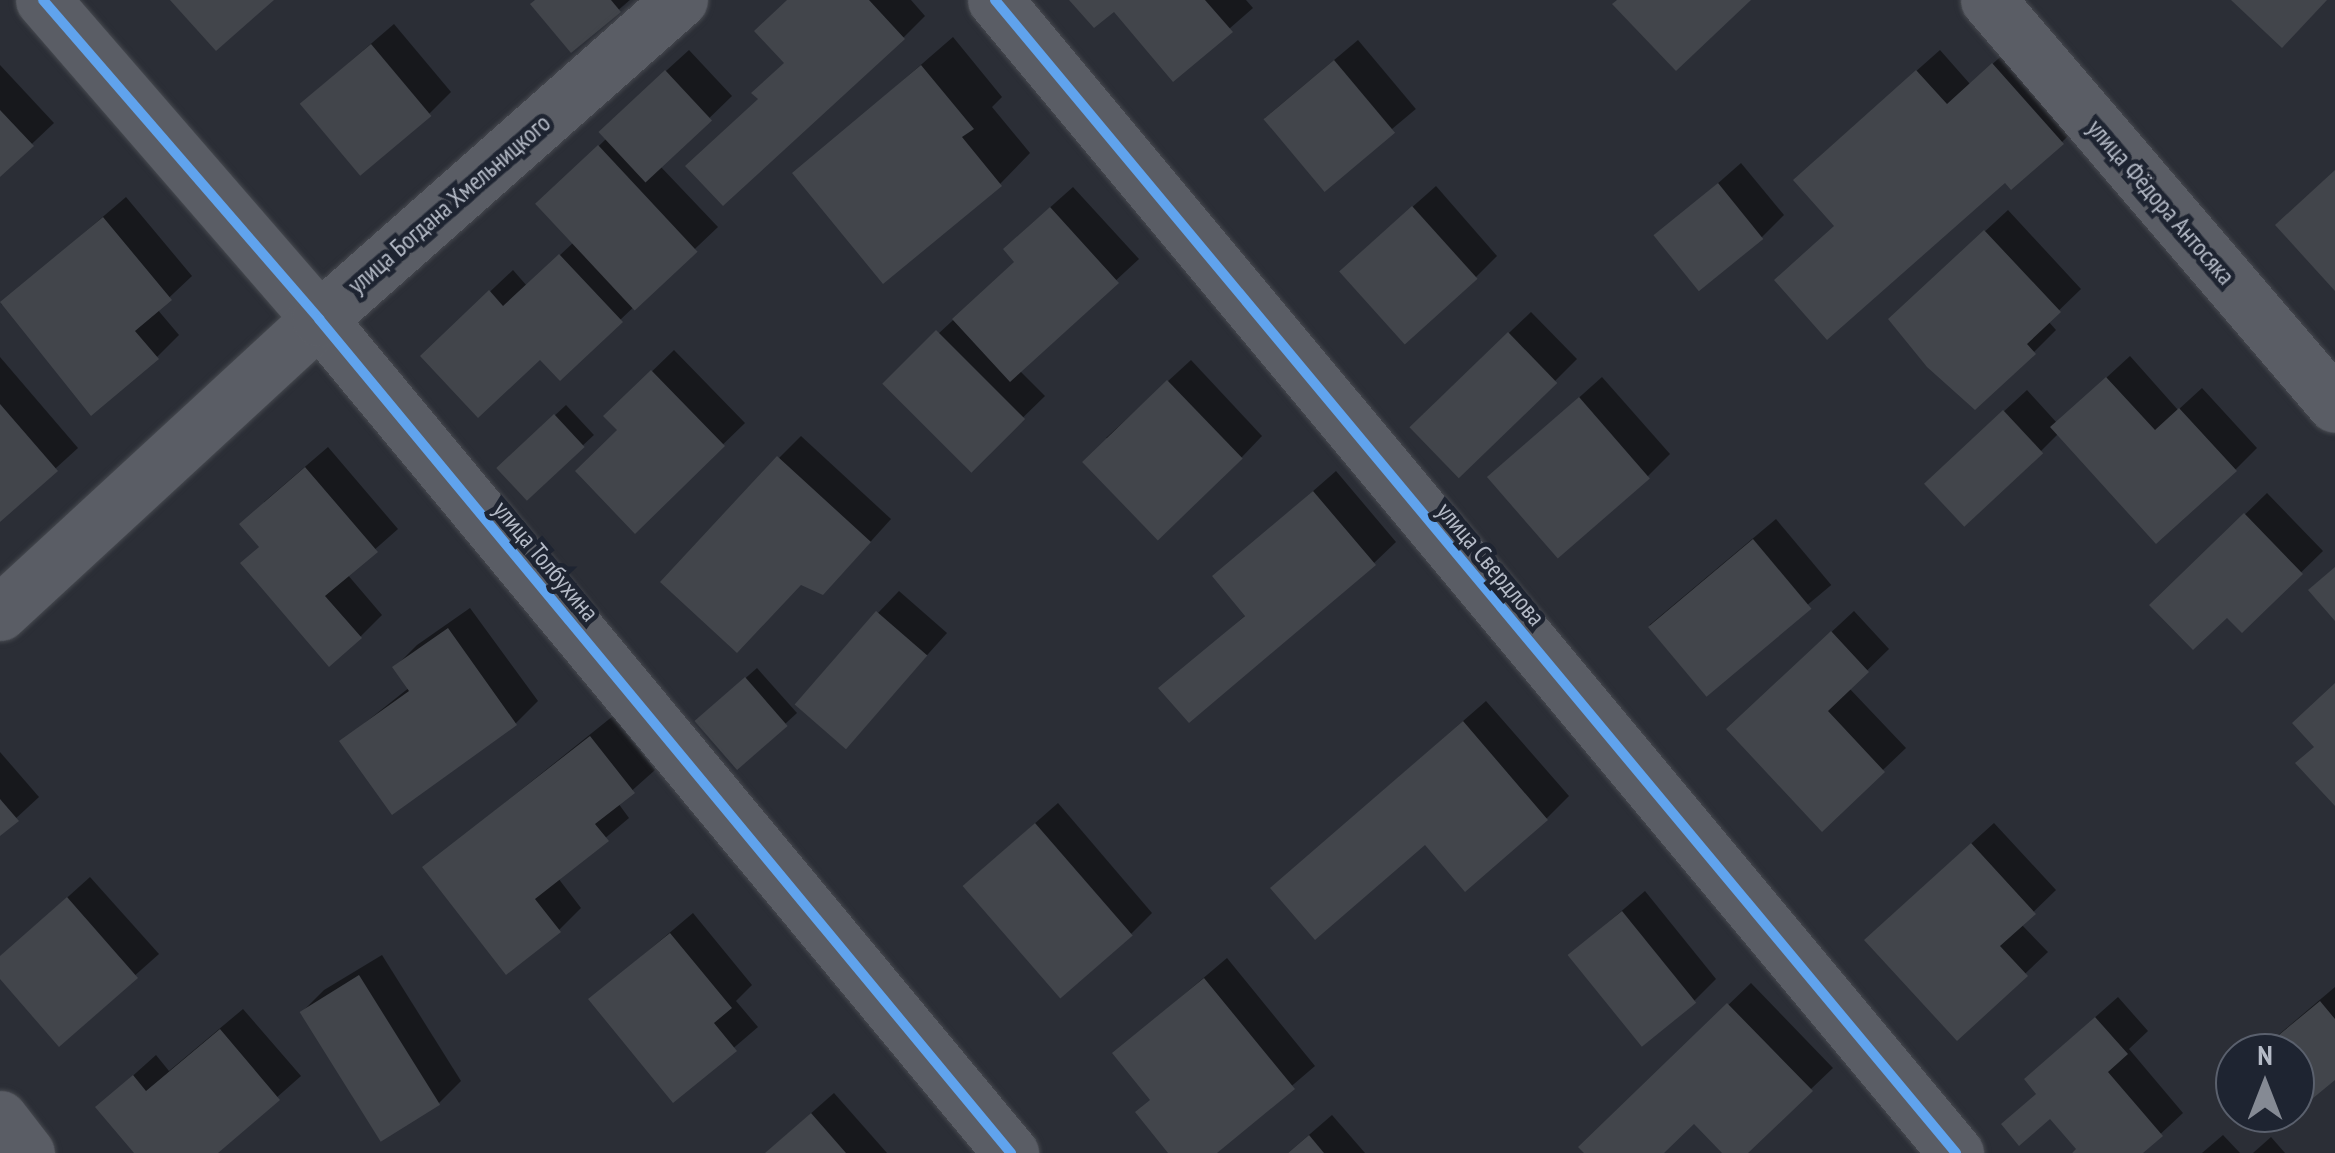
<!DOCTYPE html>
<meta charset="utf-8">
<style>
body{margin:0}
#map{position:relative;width:2335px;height:1153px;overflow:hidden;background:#2b2e36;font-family:"PT Sans Narrow",sans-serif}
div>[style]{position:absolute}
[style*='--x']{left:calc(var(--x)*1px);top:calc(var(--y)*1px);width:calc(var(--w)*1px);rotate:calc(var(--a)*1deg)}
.shadow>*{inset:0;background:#0007;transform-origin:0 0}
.building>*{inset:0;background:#42454b;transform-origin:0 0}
.roads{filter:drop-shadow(0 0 2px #46494f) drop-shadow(0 0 2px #46494f)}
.street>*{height:55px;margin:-27.5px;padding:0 27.5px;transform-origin:27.5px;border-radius:27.5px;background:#5a5d65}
.cycleway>*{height:10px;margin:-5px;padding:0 5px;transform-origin:5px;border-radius:5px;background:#60a3ed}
span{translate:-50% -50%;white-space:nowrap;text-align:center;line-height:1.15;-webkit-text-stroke:9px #1e2431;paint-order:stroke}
.street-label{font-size:25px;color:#b5bbc7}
.north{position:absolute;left:2215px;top:1033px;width:100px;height:100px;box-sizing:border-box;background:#1e2431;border:2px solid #5a606d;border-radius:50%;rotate:0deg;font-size:28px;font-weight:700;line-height:40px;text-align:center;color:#b5bbc7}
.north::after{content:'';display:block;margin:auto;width:35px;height:45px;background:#858a94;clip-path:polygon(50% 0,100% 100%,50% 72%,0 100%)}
</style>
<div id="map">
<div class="shadow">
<div style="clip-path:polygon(538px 0,630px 0,572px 50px)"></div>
<div style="clip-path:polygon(789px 0,911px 0,925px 16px,904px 37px,761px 98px,786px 62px)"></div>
<div style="clip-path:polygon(1073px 0,1246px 0,1253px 8px,1173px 78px,1114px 8px)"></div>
<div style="clip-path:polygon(394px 24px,451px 92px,429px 114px,302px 103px)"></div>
<div style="clip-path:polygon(953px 37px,1002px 97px,992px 107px,1030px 153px,1000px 184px,795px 174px)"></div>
<div style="left:1358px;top:40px;width:90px;height:121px;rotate:50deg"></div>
<div style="clip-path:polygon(2016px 43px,2084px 120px,2062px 142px,2006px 180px,1836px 225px,1818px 158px,1940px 50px,1970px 84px)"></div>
<div style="clip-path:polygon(689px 50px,732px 96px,660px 166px,718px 227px,560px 377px,540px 357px,445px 334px,513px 270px,527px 286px,575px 241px,539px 204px,607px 138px,623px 110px)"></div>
<div style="clip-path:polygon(0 65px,54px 123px,0 174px)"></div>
<div style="clip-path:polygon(1741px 163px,1784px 215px,1762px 237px,1658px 236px)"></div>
<div style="clip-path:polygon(1436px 186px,1497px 256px,1475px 278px,1365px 249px)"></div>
<div style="clip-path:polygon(1073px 187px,1139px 259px,1019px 370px,1045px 396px,969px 470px,885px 383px,1017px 261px,1028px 227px)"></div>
<div style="clip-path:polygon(126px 197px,192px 276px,157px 309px,179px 335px,157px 357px,1px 304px)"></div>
<div style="clip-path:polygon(2008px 210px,2081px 289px,2048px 321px,2056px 330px,2034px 352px,1914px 297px)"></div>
<div style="clip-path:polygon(1531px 312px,1577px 359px,1555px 381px,1434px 404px)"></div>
<div style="clip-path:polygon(674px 350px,745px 423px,635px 530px,620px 430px,606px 416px)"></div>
<div style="clip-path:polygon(2130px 356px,2178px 410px,2202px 388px,2257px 448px,2235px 470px,2059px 433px,2041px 451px,1949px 462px,2027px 390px,2057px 423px)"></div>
<div style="clip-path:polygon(0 357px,78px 448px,0 519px)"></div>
<div style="clip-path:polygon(1191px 360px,1262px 436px,1241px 458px,1106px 438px)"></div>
<div style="clip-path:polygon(1602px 377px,1670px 454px,1648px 476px,1490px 477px)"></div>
<div style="left:566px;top:405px;width:41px;height:91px;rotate:47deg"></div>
<div style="clip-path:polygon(801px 436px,891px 519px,845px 570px,779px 458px)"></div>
<div style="clip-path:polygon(328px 447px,398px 529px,347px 574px,382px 615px,360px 637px,261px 545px,264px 502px)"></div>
<div style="clip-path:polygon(1336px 471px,1396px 542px,1374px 563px,1162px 688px,1247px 614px,1216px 576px)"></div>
<div style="clip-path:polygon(2267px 493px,2323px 551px,2242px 630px,2227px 614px,2152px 605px)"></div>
<div style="left:1776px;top:519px;width:86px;height:165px;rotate:50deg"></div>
<div style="clip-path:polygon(899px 591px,947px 633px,866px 723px,878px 613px)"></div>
<div style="clip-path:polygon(470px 608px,538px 701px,516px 723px,392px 812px,342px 741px,410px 687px,395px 667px,417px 645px)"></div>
<div style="clip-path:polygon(1854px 611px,1889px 649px,1849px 688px,1906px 748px,1822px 828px,1751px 707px)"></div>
<div style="clip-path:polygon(757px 668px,797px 713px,738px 767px,708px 711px)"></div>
<div style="clip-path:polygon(1486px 701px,1569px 796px,1547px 818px,1466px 888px,1425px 841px,1296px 867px)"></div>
<div style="clip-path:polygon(613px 716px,655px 770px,618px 803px,629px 818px,558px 878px,581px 908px,559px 930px,425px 867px)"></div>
<div style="clip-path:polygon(0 752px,39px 797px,0 833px)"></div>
<div style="clip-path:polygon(1058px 803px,1152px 913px,1130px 935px,965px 885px)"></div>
<div style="clip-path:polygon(1994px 823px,2056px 890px,2021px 924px,2048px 952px,1957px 1038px,1889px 918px)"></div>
<div style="clip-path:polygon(90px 877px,159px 954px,59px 1043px,0 975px,0 958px)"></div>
<div style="clip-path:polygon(1645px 891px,1716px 979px,1694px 1001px,1570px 955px)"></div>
<div style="clip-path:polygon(693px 913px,752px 985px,736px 1001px,758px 1027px,673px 1100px,591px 999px)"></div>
<div style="clip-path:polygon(382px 955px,461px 1081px,439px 1103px,381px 1138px,302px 1012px,324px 990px)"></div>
<div style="clip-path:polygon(1227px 958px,1315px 1066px,1213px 1153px,1172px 1153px,1152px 1099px,1115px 1053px)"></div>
<div style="clip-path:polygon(1751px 983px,1833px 1068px,1744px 1153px,1726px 1153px,1694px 1121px,1661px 1153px,1587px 1153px,1581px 1147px)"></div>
<div style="clip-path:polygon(2335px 987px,2335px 1076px,2295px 1107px,2295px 1053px,2257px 1053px)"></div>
<div style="clip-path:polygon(2118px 997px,2148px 1031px,2129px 1049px,2183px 1113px,2140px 1153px,2072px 1153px,2078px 1148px,2038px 1092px,2049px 1058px)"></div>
<div style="clip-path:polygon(243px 1009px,301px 1076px,214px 1153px,138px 1153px,98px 1107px,156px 1055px,169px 1071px)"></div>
<div style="clip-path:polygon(834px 1093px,887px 1153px,766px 1153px)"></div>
<div style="clip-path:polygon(2242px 1113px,2263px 1113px,2251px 1124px)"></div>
<div style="clip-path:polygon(1332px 1115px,1365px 1153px,1288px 1153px)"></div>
<div style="clip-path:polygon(2223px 1135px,2240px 1153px,2202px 1153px)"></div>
<div style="clip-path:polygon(2271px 1137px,2285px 1153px,2253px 1153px)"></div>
</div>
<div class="building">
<div style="clip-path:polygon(170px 0,274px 0,216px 51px)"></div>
<div style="clip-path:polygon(535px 0,611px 0,621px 12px,571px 53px,530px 4px)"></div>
<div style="clip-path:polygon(787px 0,869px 0,905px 39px,723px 206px,685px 166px,758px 99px,751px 93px,784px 63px,754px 31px)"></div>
<div style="clip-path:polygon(1069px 0,1205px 0,1233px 32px,1173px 82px,1114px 12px,1094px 28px)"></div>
<div style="clip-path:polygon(1617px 0,1751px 0,1676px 71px,1612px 4px)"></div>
<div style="clip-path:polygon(2231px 0,2327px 0,2282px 48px)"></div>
<div style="left:371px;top:44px;width:94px;height:93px;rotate:50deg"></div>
<div style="left:1334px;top:60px;width:95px;height:92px;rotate:50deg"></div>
<div style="clip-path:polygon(1992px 63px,2064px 144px,2011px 190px,2005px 183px,1827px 340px,1774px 280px,1834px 226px,1793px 180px,1916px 70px,1947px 104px)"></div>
<div style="clip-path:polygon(921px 65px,974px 129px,962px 137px,1002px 186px,883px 284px,792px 173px)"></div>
<div style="left:665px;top:70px;width:69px;height:91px;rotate:47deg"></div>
<div style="clip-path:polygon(0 110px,34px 146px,0 177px)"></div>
<div style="left:598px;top:145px;width:146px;height:86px;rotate:47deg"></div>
<div style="clip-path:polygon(2335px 170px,2335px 291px,2275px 225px)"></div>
<div style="left:1718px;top:183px;width:72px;height:83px;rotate:51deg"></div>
<div style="left:1412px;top:206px;width:98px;height:98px;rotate:48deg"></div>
<div style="clip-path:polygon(1050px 207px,1119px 283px,1010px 382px,952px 319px,1014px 262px,1003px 249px)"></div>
<div style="clip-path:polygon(103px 217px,172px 300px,135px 331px,159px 359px,91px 416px,0 302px)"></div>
<div style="clip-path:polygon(1984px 230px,2061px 312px,2027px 344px,2036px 354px,1975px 410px,1927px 367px,1888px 319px)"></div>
<div style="clip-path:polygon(559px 254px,623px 322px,560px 381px,540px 360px,478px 418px,420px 356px,489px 290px,503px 306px)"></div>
<div style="left:936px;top:330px;width:126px;height:76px;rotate:45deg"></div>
<div style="left:1508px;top:332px;width:71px;height:137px;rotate:46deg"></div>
<div style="clip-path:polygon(651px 370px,725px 446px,635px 534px,575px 471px,617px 430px,603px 416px)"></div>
<div style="clip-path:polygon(2106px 377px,2155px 430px,2179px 408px,2237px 471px,2156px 544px,2050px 427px)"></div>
<div style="left:1167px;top:380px;width:109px;height:118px;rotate:46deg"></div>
<div style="left:1579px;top:397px;width:108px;height:122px;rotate:49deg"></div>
<div style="clip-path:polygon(0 404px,58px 471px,0 522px)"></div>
<div style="left:2003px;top:410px;width:59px;height:108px;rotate:47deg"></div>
<div style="left:554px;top:414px;width:45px;height:79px;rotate:47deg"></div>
<div style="clip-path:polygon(777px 456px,871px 542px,823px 595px,801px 585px,737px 653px,660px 582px)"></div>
<div style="clip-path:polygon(305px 467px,378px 552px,325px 596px,362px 638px,329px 667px,240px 563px,259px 547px,239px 524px)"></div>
<div style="clip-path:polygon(1313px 491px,1376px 565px,1189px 723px,1158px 688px,1245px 616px,1212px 576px)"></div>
<div style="clip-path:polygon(2244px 513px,2303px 574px,2242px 633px,2227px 618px,2193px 650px,2149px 605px)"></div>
<div style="left:1753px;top:539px;width:91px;height:137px;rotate:50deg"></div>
<div style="clip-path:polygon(2335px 567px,2335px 621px,2308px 590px)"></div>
<div style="left:876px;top:611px;width:68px;height:124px;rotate:41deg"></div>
<div style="clip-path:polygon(448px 628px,517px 725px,392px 815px,339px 741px,409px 691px,392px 667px)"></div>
<div style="clip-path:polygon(1831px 631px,1869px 672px,1828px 711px,1885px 772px,1822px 832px,1726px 729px)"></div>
<div style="left:745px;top:677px;width:65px;height:67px;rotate:49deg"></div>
<div style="clip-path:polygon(2335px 683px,2335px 806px,2295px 763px,2314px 747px,2292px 723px)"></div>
<div style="clip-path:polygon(1463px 721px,1548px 820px,1465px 892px,1425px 845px,1315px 940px,1270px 888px)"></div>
<div style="clip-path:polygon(590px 736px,635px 793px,595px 824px,609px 841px,535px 899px,561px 932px,506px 975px,422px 867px)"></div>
<div style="clip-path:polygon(0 799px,19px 821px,0 836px)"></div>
<div style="left:1035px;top:823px;width:149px;height:96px;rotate:49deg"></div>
<div style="clip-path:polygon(1971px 843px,2036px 914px,2000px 946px,2028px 976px,1957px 1041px,1864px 940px)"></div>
<div style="clip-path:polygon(67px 897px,138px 978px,59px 1047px,0 979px,0 956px)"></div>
<div style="left:1622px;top:911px;width:118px;height:70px;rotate:51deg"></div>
<div style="clip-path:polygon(670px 933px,732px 1008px,714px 1023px,737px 1051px,673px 1103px,588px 999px)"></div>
<div style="left:359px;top:975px;width:153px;height:70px;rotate:58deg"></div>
<div style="clip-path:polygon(1204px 978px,1295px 1089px,1217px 1153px,1168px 1153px,1135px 1112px,1150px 1100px,1112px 1053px)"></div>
<div style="clip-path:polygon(2320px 1001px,2335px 1019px,2335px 1080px,2295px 1113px,2295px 1053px,2257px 1053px)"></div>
<div style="clip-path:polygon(1727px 1003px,1813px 1091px,1748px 1153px,1722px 1153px,1694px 1124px,1664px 1153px,1584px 1153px,1578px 1147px)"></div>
<div style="clip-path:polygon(2095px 1017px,2128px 1054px,2108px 1072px,2163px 1136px,2143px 1153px,2072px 1153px,2076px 1149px,2050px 1119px,2019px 1146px,2001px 1124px,2036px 1094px,2024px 1079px)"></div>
<div style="clip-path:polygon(220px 1029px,280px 1100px,218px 1153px,134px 1153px,95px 1107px,133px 1075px,146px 1091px)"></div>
<div style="clip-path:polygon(2235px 1072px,2235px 1109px,2217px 1087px)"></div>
<div style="clip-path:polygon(811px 1113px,846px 1153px,765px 1153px)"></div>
<div style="clip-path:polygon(1309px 1135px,1324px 1153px,1288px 1153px)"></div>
</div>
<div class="roads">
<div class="street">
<div style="--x:43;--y:0;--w:422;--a:49.1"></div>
<div style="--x:319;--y:319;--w:1084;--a:50.32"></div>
<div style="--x:995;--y:0;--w:1501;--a:50.19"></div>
<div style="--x:1988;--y:0;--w:533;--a:49.41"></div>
<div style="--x:0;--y:613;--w:434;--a:-42.7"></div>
<div style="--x:319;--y:319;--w:482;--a:-41.5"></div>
<div style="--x:0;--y:1118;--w:44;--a:52.4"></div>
</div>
</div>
<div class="cycleway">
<div style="--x:43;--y:0;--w:422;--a:49.1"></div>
<div style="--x:319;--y:319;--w:1084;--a:50.32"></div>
<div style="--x:995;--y:0;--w:1501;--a:50.19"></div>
</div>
<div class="street-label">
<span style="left:2161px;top:202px;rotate:49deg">улица Фёдора Антосяка</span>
<span style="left:449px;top:204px;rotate:-41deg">улица Богдана Хмельницкого</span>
<span style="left:546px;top:561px;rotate:50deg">улица Толбухина</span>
<span style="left:1491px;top:564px;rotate:50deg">улица Свердлова</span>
</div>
<div class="north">N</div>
</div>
